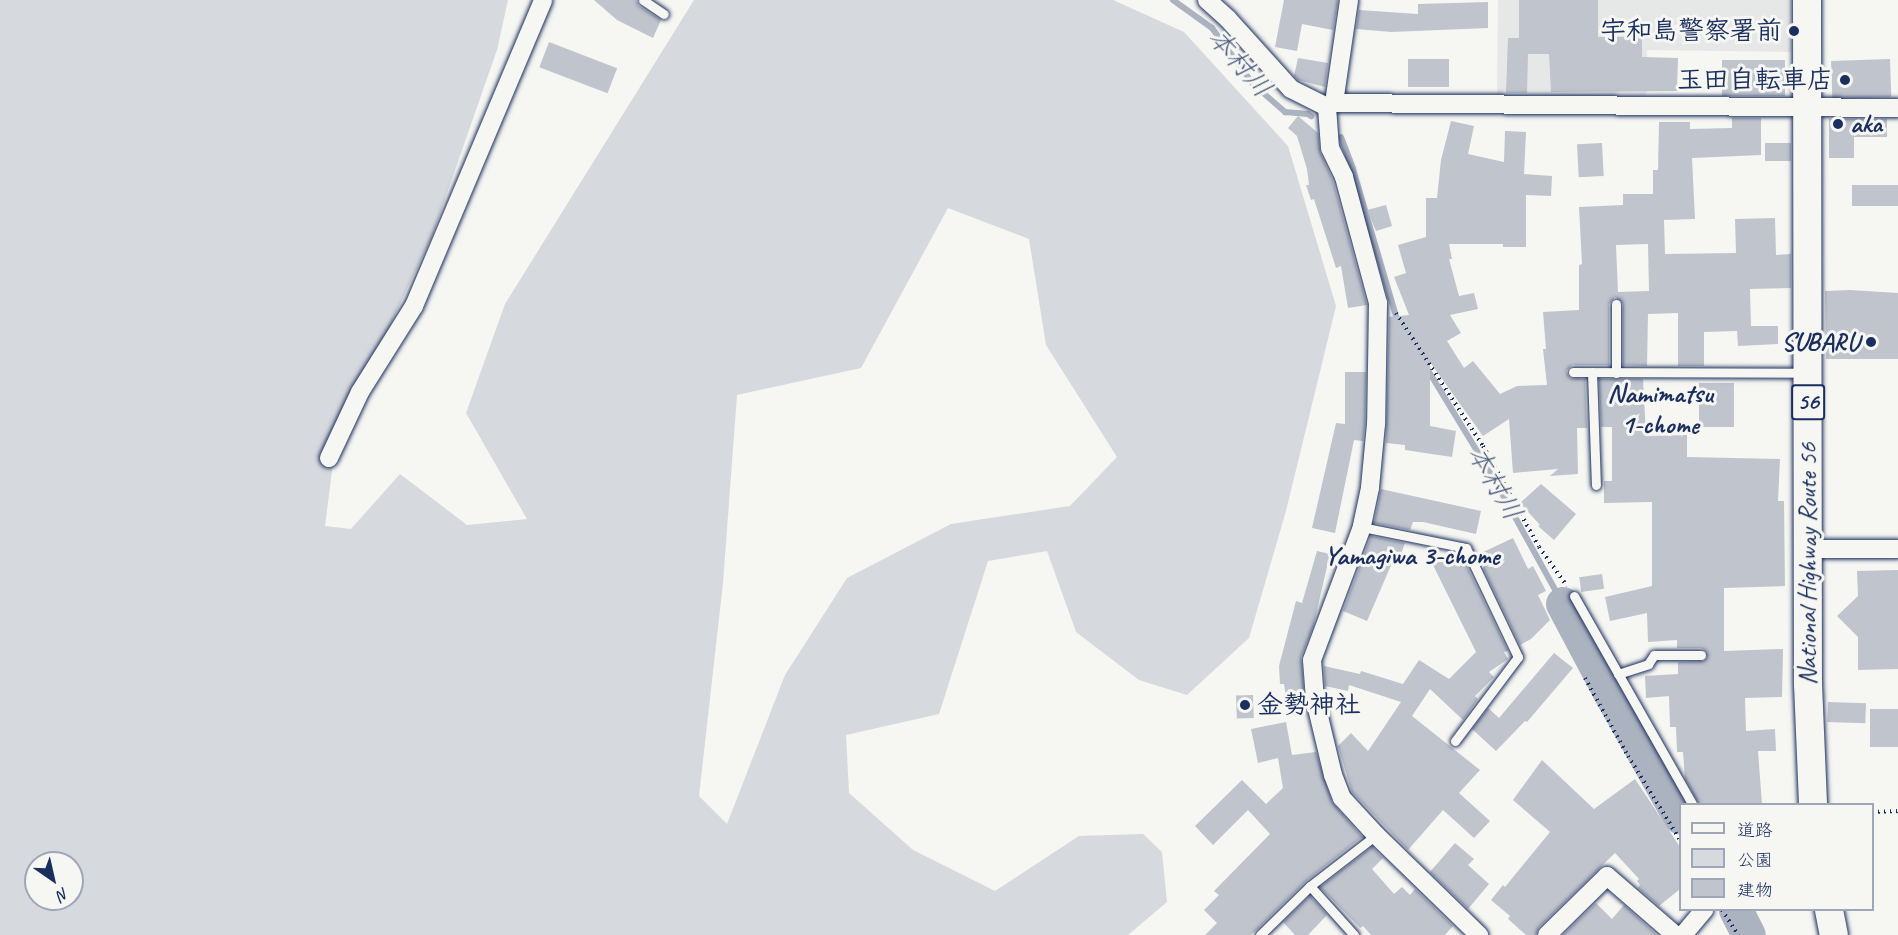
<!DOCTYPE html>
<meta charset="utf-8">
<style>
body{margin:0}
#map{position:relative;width:1898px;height:935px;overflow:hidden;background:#f6f6f2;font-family:Caveat,"Klee One",sans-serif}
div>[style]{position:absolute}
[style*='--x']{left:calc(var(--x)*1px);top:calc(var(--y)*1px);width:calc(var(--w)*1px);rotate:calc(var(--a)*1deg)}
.built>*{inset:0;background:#e6e7e7}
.green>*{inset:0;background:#d6d9dd}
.stream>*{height:6px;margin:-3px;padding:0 3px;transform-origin:3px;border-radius:3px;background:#abb2c0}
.river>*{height:34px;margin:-17px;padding:0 17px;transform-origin:17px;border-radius:17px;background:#abb2c0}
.building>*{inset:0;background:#c0c4cd;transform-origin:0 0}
.path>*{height:4px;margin-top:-2px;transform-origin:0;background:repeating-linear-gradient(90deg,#1b2f5e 0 1.5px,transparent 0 6px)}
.roads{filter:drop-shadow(0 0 2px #1b2f5e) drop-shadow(0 0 2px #1b2f5e)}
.service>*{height:9px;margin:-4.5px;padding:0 4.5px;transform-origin:4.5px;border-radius:4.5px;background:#f6f6f2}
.minor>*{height:18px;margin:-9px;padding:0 9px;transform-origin:9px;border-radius:9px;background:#f6f6f2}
.trunk>*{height:28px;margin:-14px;padding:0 14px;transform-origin:14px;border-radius:14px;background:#f6f6f2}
.dots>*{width:16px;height:16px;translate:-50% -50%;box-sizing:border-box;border:3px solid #f6f6f2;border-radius:50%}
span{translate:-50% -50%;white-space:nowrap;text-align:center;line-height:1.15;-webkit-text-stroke:6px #f6f6f2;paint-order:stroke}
.shield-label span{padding:2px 4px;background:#f6f6f2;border:2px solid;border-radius:4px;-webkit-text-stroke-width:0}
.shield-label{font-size:24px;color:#1b2f5e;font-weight:700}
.poi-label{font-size:26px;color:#1b2f5e;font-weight:700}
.right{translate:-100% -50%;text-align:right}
.left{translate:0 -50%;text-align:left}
.street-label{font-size:26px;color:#1b2f5e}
.water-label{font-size:27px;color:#46567b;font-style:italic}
.neighbourhood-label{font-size:27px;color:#1b2f5e;font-weight:700}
.legend{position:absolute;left:1679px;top:803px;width:195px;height:108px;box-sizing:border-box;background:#f6f6f2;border:2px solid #9ea6b7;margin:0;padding:8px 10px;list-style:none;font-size:18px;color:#1b2f5e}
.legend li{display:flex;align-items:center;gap:12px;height:30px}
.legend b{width:30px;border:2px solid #9ea6b7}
.north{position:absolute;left:24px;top:851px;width:60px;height:60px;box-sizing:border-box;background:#f6f6f2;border:2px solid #9ea6b7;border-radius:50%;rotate:146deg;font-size:16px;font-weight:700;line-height:24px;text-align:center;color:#1b2f5e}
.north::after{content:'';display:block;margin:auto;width:21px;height:27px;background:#1b2f5e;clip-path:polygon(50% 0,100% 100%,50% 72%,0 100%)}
</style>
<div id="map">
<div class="built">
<div style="clip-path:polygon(1498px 0,1791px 0,1791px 52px,1647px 50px,1646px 99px,1497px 96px)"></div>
</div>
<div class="green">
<div style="clip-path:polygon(evenodd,0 0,508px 0,497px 50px,432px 236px,336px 440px,325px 526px,351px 529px,400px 474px,467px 525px,527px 519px,466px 413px,505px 304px,694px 0,1113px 0,1184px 32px,1288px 146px,1336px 306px,1286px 511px,1249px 638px,1187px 695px,1139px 680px,1076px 632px,1047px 551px,988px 561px,939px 714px,846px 735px,849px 793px,913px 850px,995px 891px,1079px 836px,1143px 834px,1162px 852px,1167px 902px,1128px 935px,0 935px,0 0,948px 208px,1029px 239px,1046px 345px,1117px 457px,1070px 506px,951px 524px,847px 578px,785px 675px,727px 824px,699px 796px,723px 583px,737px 395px,861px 368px,948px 208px,0 0,36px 863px,72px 863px,72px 899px,36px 899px,36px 863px)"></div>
</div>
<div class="stream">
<div style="--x:1173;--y:0;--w:48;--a:35.7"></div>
<div style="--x:1212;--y:28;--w:69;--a:53.8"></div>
<div style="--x:1253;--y:84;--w:43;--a:41.2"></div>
<div style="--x:1285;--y:112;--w:23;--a:5"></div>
<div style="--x:1308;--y:114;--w:4;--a:34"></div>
<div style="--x:1341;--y:137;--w:34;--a:69"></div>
<div style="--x:1353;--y:169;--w:160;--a:73.7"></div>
<div style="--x:1426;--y:367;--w:131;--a:58.7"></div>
<div style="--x:1494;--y:479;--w:143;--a:61.1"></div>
</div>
<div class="river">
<div style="--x:1563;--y:604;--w:98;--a:62.1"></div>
<div style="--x:1609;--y:691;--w:145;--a:60.6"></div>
<div style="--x:1736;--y:910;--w:28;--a:63"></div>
</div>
<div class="building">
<div style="clip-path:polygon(594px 0,636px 0,639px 6px,661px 20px,653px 38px,617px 20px)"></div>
<div style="clip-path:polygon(1284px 0,1338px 0,1333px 30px,1302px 24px,1297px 51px,1275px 47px)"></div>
<div style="clip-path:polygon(1519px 0,1598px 0,1598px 37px,1642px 37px,1642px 57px,1678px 58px,1677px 91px,1551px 92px,1549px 54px,1528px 54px,1527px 93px,1506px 93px,1508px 38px,1519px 38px)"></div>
<div style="clip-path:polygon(1488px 2px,1488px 28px,1391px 32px,1356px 29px,1359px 10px,1418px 14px,1418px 4px)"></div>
<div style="left:549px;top:42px;width:73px;height:27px;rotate:21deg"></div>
<div style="clip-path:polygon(1298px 58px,1328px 63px,1325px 87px,1298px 80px,1294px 76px)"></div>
<div style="left:1449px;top:59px;width:28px;height:41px;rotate:90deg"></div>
<div style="left:1890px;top:59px;width:38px;height:59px;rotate:88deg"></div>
<div style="left:1785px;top:60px;width:36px;height:63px;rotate:90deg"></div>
<div style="clip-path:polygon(1298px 116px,1318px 133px,1320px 152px,1333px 181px,1367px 305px,1348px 308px,1341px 266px,1336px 268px,1314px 199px,1311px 200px,1306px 185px,1309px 185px,1307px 169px,1297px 136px,1288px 128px)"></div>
<div style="clip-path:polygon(evenodd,1732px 118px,1761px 118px,1761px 155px,1692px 158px,1695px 219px,1664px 220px,1665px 254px,1736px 253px,1735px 219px,1775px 218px,1776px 255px,1791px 254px,1791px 288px,1750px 289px,1751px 326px,1778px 326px,1778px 344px,1738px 346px,1737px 331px,1704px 332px,1704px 366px,1678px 366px,1678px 313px,1648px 314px,1647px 366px,1623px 365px,1623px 304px,1615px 297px,1609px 304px,1609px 365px,1572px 365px,1566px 371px,1570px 378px,1585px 379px,1587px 428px,1577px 428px,1578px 474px,1550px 476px,1558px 469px,1513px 473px,1509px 419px,1483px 436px,1430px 362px,1430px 426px,1456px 431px,1452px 457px,1405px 450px,1405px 445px,1386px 443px,1389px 317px,1409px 315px,1394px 277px,1406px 273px,1398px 245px,1426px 237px,1426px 198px,1437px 198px,1441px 160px,1451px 121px,1474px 126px,1468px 154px,1504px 162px,1505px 131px,1526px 132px,1524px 174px,1552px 176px,1551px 196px,1526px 195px,1526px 247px,1503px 247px,1503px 244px,1449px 244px,1452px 259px,1449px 259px,1459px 296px,1474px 293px,1478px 309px,1450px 315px,1461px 333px,1447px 341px,1464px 368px,1473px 361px,1500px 394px,1517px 386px,1547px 385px,1543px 349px,1546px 349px,1543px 312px,1579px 310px,1579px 265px,1582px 264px,1579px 207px,1623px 205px,1623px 194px,1653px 194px,1653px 170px,1658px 170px,1659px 122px,1690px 122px,1690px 129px,1732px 128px,1732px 118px,1648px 244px,1649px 291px,1618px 292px,1616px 245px,1648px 244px)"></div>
<div style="clip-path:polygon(1829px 119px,1887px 119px,1887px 137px,1854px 137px,1854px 158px,1829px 158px)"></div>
<div style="left:1602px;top:143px;width:33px;height:25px;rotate:87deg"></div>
<div style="left:1791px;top:143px;width:18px;height:26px;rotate:90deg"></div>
<div style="left:1898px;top:185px;width:21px;height:46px;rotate:90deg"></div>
<div style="clip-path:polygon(1386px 205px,1392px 226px,1376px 231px,1367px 210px)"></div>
<div style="clip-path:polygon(1850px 290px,1898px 293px,1898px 359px,1826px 359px,1825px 291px)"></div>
<div style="clip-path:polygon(1345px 372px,1366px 372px,1365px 423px,1363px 441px,1354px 440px,1335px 533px,1312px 528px,1336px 423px,1345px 424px)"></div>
<div style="clip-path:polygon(1599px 379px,1643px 379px,1646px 436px,1687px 435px,1687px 457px,1780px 459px,1778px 501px,1784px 501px,1785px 586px,1724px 588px,1724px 651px,1783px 649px,1782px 697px,1745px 698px,1746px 731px,1775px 729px,1776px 751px,1758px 751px,1762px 804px,1699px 804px,1685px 779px,1683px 752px,1677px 752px,1676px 727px,1670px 727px,1669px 696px,1646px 698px,1645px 676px,1678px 674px,1678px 662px,1704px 661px,1707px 658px,1706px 651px,1701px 648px,1677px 648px,1677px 640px,1648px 642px,1647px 613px,1610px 621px,1605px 597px,1652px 586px,1652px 502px,1604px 503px,1604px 481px,1612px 481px,1612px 427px,1601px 427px)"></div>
<div style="left:1699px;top:383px;width:35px;height:44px"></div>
<div style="clip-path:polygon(1541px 484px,1576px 514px,1554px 540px,1538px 526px,1540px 525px,1520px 503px)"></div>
<div style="clip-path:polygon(1381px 489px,1481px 511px,1476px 534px,1423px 522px,1413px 522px,1410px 530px,1374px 523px)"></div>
<div style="clip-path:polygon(1371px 536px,1405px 543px,1397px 565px,1392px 563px,1367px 621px,1343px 611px)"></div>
<div style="clip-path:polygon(1513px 538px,1528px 569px,1533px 566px,1546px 591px,1538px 595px,1550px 620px,1531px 639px,1520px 645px,1477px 555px)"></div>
<div style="clip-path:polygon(1317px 551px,1330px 554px,1313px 627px,1301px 657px,1306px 712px,1288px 714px,1284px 684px,1280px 684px,1279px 666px,1296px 601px,1302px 603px)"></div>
<div style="clip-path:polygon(1455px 553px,1461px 554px,1508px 651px,1504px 652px,1508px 659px,1489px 672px,1494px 677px,1475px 696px,1478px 699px,1463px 720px,1430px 689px,1412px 716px,1480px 770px,1459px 793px,1490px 821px,1474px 838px,1443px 810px,1408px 850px,1352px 792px,1338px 746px,1351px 733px,1368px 751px,1401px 702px,1349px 685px,1348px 691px,1325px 686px,1324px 666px,1360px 674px,1361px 671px,1403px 684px,1419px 660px,1449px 679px,1476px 652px,1433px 565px)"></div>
<div style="clip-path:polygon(1898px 570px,1898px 669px,1858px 670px,1858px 637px,1837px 616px,1858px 596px,1857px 571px)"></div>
<div style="left:1602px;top:574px;width:15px;height:23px;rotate:82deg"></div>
<div style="clip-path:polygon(1554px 653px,1573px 668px,1527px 722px,1525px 721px,1496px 751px,1472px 729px,1488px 708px,1499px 718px)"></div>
<div style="left:1253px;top:695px;width:23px;height:17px;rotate:88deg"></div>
<div style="left:1828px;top:702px;width:38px;height:20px;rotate:2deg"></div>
<div style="left:1870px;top:709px;width:28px;height:38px"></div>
<div style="clip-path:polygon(1286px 722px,1292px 755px,1316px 752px,1332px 802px,1362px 837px,1306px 881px,1251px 935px,1205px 935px,1217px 923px,1204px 910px,1219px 895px,1214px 891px,1270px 834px,1248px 810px,1213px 845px,1195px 826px,1242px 780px,1266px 804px,1283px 788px,1278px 758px,1258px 763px,1251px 729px)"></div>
<div style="clip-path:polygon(1542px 760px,1594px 809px,1635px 779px,1680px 847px,1680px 889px,1659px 906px,1638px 888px,1640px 885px,1637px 881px,1639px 879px,1615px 853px,1539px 927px,1536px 935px,1526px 935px,1508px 919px,1510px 916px,1491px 900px,1503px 885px,1505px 887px,1550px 832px,1513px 800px)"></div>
<div style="clip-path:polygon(1455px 843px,1474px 859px,1468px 865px,1489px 884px,1468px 909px,1430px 872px)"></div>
<div style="clip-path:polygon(1372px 847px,1383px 858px,1372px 869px,1394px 894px,1402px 887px,1410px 895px,1415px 889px,1453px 926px,1445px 935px,1371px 935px,1363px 926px,1360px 928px,1320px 887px)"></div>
<div style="clip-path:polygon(1310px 896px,1327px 915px,1308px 935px,1295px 935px,1283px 922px)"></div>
<div style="clip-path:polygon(1596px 903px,1612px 919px,1624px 905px,1657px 935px,1563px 935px)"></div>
</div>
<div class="path">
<div style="--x:1396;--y:313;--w:159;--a:56.8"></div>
<div style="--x:1483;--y:446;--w:115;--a:61"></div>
<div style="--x:1539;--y:547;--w:48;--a:54.3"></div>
<div style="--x:1585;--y:678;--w:89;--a:61.1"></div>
<div style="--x:1628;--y:756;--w:99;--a:58.2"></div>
<div style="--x:1872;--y:812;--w:26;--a:-2"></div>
<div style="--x:1722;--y:910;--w:30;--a:57"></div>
</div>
<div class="roads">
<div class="service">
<div style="--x:643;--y:0;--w:25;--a:34"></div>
<div style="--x:1573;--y:372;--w:232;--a:0.2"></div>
<div style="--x:1592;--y:372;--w:113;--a:88"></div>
<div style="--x:1616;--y:373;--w:69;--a:-90"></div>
<div style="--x:1362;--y:527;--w:106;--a:11.4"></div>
<div style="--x:1466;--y:548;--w:121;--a:64.5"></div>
<div style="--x:1518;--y:657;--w:105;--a:126.9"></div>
<div style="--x:1574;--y:596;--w:239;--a:60.4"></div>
<div style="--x:1618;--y:674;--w:32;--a:-18"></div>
<div style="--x:1648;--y:664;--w:11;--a:-56"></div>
<div style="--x:1654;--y:655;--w:47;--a:0"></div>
<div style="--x:1310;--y:886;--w:66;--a:48.1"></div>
<div style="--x:1260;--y:935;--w:70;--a:-44.4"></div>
<div style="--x:1310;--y:886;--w:83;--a:-37.7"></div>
</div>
<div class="minor">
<div style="--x:1207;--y:0;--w:28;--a:42"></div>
<div style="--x:1228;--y:19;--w:94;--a:48"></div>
<div style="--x:1291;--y:89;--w:40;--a:26.6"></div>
<div style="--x:1334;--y:103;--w:104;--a:-81.7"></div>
<div style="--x:1327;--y:107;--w:41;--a:85.8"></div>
<div style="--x:1330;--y:148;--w:32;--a:64"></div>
<div style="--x:1344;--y:177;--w:131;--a:74.9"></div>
<div style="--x:1378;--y:303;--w:121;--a:90.9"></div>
<div style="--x:1376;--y:424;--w:64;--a:95.4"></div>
<div style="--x:1370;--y:488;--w:40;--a:102"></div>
<div style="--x:1362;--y:527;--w:142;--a:110.6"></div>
<div style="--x:1312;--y:660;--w:40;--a:85.7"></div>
<div style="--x:1315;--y:700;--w:77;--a:76.5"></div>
<div style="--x:1333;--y:775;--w:25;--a:69"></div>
<div style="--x:1342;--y:798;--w:50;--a:47.4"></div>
<div style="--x:1376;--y:835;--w:144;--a:44.2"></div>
<div style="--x:1327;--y:107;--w:8;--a:-30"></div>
<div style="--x:1334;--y:103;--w:564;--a:0.51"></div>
<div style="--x:329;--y:458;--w:73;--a:-64.8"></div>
<div style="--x:360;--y:392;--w:102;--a:-57.9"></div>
<div style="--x:414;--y:306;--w:332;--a:-67.1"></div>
<div style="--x:1809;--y:549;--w:89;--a:0"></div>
<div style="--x:1547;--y:935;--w:84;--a:-44.5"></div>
<div style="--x:1607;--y:876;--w:90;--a:40.9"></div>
<div style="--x:1683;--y:935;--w:33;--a:-50"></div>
</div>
<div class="trunk">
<div style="--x:1807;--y:0;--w:684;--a:89.92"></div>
<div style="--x:1808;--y:684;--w:120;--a:87.6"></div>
<div style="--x:1829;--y:910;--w:25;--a:79"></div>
</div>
</div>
<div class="dots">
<div style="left:1794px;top:31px;background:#1b2f5e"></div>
<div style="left:1845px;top:80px;background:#1b2f5e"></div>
<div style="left:1838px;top:124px;background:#1b2f5e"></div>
<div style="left:1871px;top:342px;background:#1b2f5e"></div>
<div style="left:1245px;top:705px;background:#1b2f5e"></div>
</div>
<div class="shield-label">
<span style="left:1808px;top:402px">56</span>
</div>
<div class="poi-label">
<span class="right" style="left:1782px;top:31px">宇和島警察署前</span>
<span class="right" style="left:1833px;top:80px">玉田自転車店</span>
<span class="left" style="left:1850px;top:124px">aka</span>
<span class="right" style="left:1859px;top:342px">SUBARU</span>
<span class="left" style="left:1257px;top:705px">金勢神社</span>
</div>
<div class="street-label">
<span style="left:1808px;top:564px;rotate:-90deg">National Highway Route 56</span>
</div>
<div class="water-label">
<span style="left:1240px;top:63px;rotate:49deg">本村川</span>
<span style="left:1495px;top:483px;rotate:60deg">本村川</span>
</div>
<div class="neighbourhood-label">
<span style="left:1660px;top:409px">Namimatsu<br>1-chome</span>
<span style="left:1412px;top:556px">Yamagiwa 3-chome</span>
</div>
<ul class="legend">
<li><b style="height:8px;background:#f6f6f2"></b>道路</li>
<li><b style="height:16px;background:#d6d9dd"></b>公園</li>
<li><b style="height:16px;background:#c0c4cd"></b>建物</li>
</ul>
<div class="north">N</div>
</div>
